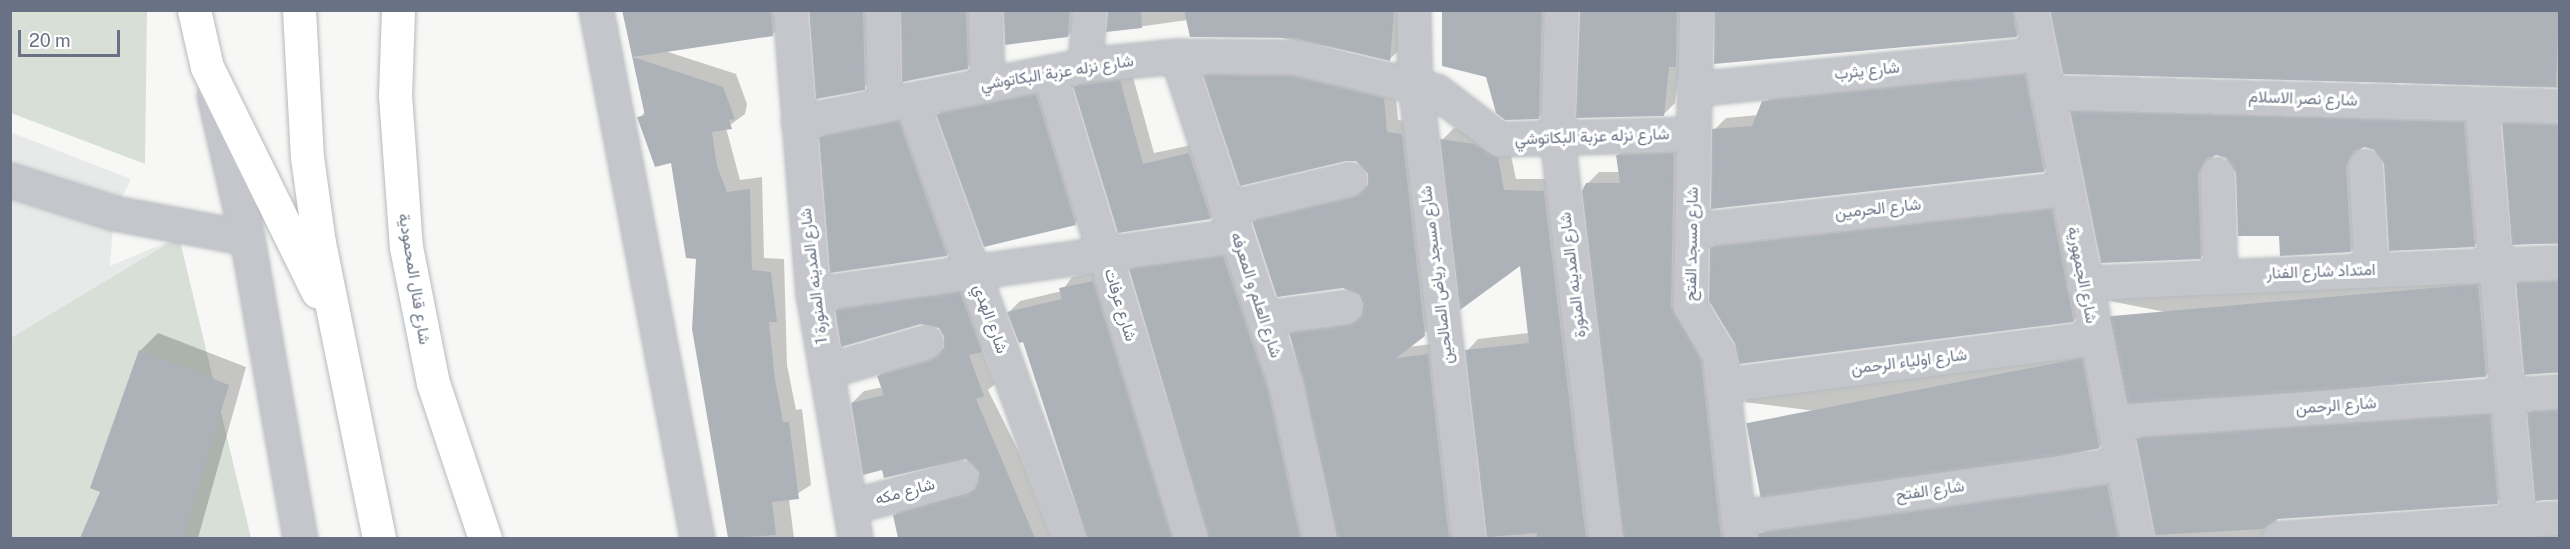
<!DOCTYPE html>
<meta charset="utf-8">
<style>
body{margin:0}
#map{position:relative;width:2570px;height:549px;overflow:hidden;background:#f7f8f6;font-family:"Public Sans",Vazirmatn,sans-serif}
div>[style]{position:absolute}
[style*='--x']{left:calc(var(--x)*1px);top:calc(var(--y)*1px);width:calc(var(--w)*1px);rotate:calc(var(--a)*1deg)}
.built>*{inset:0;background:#e8e9e9}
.green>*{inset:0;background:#d8dfd7}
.shadow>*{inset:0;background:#0003}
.building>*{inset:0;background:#adb2b9;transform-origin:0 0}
.roads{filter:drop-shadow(0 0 2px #b7babe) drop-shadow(0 0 2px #b7babe)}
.minor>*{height:33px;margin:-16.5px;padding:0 16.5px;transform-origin:16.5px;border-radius:16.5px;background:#c4c6cb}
.major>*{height:33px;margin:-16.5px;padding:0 16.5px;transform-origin:16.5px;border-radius:16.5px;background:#fff}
span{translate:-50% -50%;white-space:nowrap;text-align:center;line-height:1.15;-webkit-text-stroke:6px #fff;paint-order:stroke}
.street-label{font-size:16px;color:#697284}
.frame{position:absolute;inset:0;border:12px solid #697284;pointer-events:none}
.scale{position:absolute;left:18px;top:30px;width:102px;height:27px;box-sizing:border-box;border:3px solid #697284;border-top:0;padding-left:8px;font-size:18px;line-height:21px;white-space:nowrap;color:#697284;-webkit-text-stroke:4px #fff;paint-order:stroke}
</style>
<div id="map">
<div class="built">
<div style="clip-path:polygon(10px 132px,131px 179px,114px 213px,110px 266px,179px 237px,251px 538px,11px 538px)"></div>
</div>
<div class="green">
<div style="clip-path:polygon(10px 11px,147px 11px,145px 164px,11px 113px)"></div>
<div style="clip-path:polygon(179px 237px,251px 538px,11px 538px,11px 338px)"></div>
</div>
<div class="shadow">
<div style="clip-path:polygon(625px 10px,786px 10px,786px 21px,773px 34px,665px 51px,736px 74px,747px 104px,745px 114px,726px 128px,740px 180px,762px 177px,764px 258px,784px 259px,787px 365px,796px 410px,802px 409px,811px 485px,789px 499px,794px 538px,731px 538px,698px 258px,672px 161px,639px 118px,646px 111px)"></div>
<div style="clip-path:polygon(810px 10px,876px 10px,877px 75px,864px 88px)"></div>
<div style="clip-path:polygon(900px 10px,979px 10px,980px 55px,967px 68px,904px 80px)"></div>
<div style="clip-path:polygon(1003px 10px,1082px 10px,1081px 23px,1068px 36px,1006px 44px)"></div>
<div style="clip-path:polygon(1108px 10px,1409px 10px,1403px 46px,1390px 59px,1188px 20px,1108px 31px)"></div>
<div style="clip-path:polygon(1444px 10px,1553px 10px,1550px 106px,1538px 118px,1487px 75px)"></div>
<div style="clip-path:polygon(1581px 10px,1688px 10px,1675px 103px,1663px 115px)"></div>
<div style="clip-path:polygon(1714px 10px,2027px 10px,2028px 24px,2017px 36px,1715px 62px)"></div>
<div style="clip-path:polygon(2052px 10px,2560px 10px,2560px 88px,2064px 72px)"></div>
<div style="clip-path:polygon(2037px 63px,2056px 159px,2044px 171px,1714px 130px,1726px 118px,1758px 115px,1775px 89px)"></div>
<div style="clip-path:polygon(1216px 64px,1395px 86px,1398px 120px,1413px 122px,1437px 322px,1408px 347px,1439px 343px,1469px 538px,1339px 538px,1290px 334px,1302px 322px,1361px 314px,1365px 304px,1361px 294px,1253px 222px,1265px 210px,1367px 186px,1370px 175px,1364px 165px,1205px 75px)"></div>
<div style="clip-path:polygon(1131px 70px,1154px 153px,1201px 143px,1222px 207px,1211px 218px,1119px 231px,1075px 87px,1086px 76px)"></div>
<div style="clip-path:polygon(1047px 83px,1087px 212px,1075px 224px,938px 114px,949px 103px)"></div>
<div style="clip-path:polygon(2083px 101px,2474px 112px,2485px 234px,2474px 246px,2375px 148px,2364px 146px,2357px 154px,2362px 240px,2351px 251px,2281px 235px,2227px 157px,2216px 154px,2209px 162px,2211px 247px,2200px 258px,2072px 112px)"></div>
<div style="clip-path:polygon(914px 106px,962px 239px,947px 255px,831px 271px,821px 137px,836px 122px)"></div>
<div style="clip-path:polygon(2515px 112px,2560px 112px,2560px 244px,2514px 244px,2503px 124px)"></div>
<div style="clip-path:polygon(1454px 128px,1487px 133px,1509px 146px,1516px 179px,1556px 179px,1606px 538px,1487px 538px,1467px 351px,1478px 339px,1529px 333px,1521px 263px,1442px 140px)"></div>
<div style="clip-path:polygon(1686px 142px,1741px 538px,1624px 538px,1587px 184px,1599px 172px,1620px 172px,1618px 155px,1630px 144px)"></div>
<div style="clip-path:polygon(2064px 198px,2086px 308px,2074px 320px,1740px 362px,1711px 248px,1724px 235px)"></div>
<div style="clip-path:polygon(1235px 245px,1320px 538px,1208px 538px,1130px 269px,1142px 258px)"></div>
<div style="clip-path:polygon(2560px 269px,2560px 373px,2525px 373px,2517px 283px,2529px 271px)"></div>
<div style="clip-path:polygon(1104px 270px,1193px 538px,1089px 538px,1024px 340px,1009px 312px,1020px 301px,1062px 291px,1072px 277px)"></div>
<div style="clip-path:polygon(2488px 274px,2496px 365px,2486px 376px,2110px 301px,2121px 291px)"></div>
<div style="clip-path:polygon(972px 282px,993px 339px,982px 349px,995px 384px,988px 390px,1020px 454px,1051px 538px,900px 538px,894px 515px,906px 504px,980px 484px,981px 472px,975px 462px,852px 403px,864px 391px,883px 387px,878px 376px,890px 365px,944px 349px,946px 337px,939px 327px,836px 310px,848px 299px)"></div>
<div style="clip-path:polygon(158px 333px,246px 367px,198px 538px,82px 538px,102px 491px,140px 351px)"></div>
<div style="clip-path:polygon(2093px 348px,2111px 435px,2099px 447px,1745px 402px,1756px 390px)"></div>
<div style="clip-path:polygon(2560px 398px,2560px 500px,2536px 500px,2529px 413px,2541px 401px)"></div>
<div style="clip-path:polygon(2501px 403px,2509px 490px,2497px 502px,2277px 518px,2274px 536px,2279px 538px,2156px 538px,2138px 439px,2149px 427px)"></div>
<div style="clip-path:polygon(2119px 474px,2137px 538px,1758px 538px,1772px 522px)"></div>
<div style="clip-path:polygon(2560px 527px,2560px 538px,2392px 538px)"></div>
</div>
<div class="building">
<div style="clip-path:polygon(622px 10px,771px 10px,773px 36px,633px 57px,723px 87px,735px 119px,729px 120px,732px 129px,712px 132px,717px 166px,727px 192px,750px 189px,752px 270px,771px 272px,777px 322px,769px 322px,775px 379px,783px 422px,789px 422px,799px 499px,772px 502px,776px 535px,728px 538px,692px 329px,696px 259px,686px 258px,671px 163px,655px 167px,637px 117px,645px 116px)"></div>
<div style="clip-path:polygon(809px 10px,863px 10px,865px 90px,816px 99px)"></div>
<div style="clip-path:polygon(901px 10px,966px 10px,968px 69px,902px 82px)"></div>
<div style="clip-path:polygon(1004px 10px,1070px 10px,1068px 37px,1005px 45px)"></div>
<div style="clip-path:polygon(1108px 10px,1141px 10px,1142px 28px,1106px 32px)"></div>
<div style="clip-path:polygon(1184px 10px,1394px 10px,1390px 61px,1294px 38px,1190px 37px)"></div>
<div style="clip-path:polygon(1442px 10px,1542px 10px,1539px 119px,1505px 120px,1496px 113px,1486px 77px,1442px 66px)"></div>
<div style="clip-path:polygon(1580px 10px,1677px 10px,1676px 67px,1669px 67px,1664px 116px,1576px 118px)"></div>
<div style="clip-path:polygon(1715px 10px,2013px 10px,2017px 37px,1714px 64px)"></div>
<div style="clip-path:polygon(2050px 10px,2559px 10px,2556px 87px,2063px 74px)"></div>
<div style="clip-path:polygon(2025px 74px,2044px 172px,1711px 209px,1712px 129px,1752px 126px,1762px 101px)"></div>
<div style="clip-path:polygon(1203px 75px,1292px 76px,1384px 98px,1387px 132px,1402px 134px,1425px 336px,1396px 358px,1428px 354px,1449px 537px,1337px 538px,1304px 381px,1289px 333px,1348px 325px,1362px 315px,1363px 304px,1359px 295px,1343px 288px,1277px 297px,1252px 221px,1355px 197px,1368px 185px,1368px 174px,1356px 161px,1346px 161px,1240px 186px)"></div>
<div style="clip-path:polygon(1120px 80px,1143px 164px,1189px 153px,1211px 219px,1118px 233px,1073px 86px)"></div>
<div style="clip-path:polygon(1036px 94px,1076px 225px,984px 247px,936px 114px)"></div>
<div style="clip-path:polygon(2070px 111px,2464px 122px,2475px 247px,2389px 251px,2384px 164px,2374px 150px,2365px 147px,2354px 151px,2346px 166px,2351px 252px,2280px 256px,2279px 236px,2238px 236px,2236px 173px,2226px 158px,2216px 155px,2207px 158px,2198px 174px,2201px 259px,2101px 263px)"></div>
<div style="clip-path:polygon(899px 121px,947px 256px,830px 273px,819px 137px)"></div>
<div style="clip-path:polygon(2502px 123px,2559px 125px,2559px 243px,2512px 245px)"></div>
<div style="clip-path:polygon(1440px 139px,1474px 144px,1498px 157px,1504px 190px,1544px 191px,1586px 538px,1537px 538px,1537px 533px,1487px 537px,1465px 350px,1529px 343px,1520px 266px,1460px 310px)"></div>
<div style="clip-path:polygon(1674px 153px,1671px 306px,1701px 360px,1721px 538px,1623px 538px,1582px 191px,1586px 183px,1620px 183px,1616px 155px)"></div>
<div style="clip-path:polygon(2052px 209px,2074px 322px,1739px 364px,1735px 344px,1709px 301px,1710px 247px)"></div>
<div style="clip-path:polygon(1223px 256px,1268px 390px,1300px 538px,1209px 538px,1129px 269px)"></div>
<div style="clip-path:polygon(1093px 281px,1172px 538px,1087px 538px,1023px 342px,1019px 343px,1007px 312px,1062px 299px,1059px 288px)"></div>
<div style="clip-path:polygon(2559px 281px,2559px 372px,2524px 375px,2516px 283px)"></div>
<div style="left:2478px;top:284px;width:93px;height:370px;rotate:85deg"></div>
<div style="clip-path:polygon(960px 292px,982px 352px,969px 355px,984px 396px,976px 399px,1035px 538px,898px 538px,893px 515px,975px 490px,979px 473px,966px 459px,884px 478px,882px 470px,863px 475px,851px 403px,884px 395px,877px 376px,932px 360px,944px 347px,944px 337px,939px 328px,921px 324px,841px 347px,835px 310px)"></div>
<div style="clip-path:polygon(139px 350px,229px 385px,183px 538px,80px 538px,100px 492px,90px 488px)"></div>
<div style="left:2082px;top:358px;width:92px;height:342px;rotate:79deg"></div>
<div style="clip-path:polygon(2559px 410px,2559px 499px,2535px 501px,2527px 412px)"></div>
<div style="clip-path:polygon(2490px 414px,2498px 504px,2278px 519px,2263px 529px,2155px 535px,2136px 438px)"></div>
<div style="clip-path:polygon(2107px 485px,2118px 538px,1758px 538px,1758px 533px)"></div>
</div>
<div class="roads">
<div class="minor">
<div style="--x:596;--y:10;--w:538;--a:79.17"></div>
<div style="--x:790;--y:10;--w:285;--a:85.4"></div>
<div style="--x:813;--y:294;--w:248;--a:80.2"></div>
<div style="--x:882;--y:10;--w:95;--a:88.8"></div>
<div style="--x:985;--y:10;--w:74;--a:88.5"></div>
<div style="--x:1413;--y:10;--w:74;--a:88.5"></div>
<div style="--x:1415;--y:84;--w:457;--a:83.3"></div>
<div style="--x:1561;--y:10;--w:129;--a:91.8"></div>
<div style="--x:1557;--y:139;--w:402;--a:83.1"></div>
<div style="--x:1696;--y:10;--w:296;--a:91.2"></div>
<div style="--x:1690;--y:306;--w:56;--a:58.9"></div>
<div style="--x:1719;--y:354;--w:185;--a:83.5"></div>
<div style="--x:2031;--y:10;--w:539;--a:78.65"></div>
<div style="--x:1177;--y:56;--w:347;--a:71.7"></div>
<div style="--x:1286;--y:385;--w:157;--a:77.8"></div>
<div style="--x:1085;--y:65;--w:55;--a:-85.8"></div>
<div style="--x:1049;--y:72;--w:487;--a:73.1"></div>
<div style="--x:1694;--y:89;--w:347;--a:-5.8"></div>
<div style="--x:2046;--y:92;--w:514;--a:1.56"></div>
<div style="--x:214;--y:95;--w:147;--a:77"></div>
<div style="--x:247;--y:238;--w:305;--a:80"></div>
<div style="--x:911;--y:100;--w:466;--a:70.2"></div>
<div style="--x:2481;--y:104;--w:419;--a:84.9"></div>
<div style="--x:798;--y:122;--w:293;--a:-11.2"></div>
<div style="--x:1085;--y:65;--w:92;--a:-5.6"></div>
<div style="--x:1177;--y:56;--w:117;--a:0.5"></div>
<div style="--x:1294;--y:57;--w:146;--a:13.5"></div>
<div style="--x:1436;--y:91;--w:79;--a:37.3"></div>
<div style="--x:1499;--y:139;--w:194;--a:-1.5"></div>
<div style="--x:2365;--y:166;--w:104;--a:86.7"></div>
<div style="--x:2217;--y:174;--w:103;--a:88.3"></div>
<div style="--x:10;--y:180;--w:109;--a:17.6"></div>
<div style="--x:114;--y:213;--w:135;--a:10.6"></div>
<div style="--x:1227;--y:208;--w:126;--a:-13.3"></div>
<div style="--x:1692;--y:230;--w:375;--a:-6.3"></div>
<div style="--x:2083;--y:283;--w:477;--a:-2.5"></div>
<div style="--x:813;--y:294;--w:427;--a:-7.9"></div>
<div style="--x:1263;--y:318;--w:83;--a:-7.6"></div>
<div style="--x:826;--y:371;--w:104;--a:-16.2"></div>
<div style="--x:1723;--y:385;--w:374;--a:-7.2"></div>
<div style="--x:2112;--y:421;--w:449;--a:-3.8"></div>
<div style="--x:850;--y:507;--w:115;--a:-15.1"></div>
<div style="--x:1738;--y:517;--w:388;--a:-7.9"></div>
<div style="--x:2279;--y:538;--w:282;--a:-4.1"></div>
</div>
<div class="major">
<div style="--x:194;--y:10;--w:58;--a:77.2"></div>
<div style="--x:207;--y:67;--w:250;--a:63.8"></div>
<div style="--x:299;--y:10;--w:147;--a:86.9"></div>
<div style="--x:307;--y:157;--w:87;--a:82.1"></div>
<div style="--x:319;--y:243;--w:301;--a:78.5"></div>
<div style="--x:398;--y:10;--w:85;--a:92"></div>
<div style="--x:395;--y:95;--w:152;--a:85.9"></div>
<div style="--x:406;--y:247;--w:139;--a:78.8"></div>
<div style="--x:433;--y:383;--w:163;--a:71.5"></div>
</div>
</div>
<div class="street-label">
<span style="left:1867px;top:71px;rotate:-6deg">شارع يثرب</span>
<span style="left:1057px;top:73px;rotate:-9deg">شارع نزله عزبة البكاتوشي</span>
<span style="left:2303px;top:99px;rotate:2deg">شارع نصر الاسلام</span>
<span style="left:1592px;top:137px;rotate:-2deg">شارع نزله عزبة البكاتوشي</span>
<span style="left:1878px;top:209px;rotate:-6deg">شارع الحرمين</span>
<span style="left:1692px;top:244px;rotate:-89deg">شارع مسجد الفتح</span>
<span style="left:2321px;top:272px;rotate:-2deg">امتداد شارع الفنار</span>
<span style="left:1437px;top:275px;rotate:-97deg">شارع مسجد رياض الصالحين</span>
<span style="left:1573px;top:275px;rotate:-97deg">شارع المدينه المنورة</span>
<span style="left:2082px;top:275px;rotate:79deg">شارع الجمهورية</span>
<span style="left:814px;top:276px;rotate:-97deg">شارع المدينه المنورة 1</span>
<span style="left:414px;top:279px;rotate:81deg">شارع قنال المحمودية</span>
<span style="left:1256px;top:295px;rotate:72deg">شارع العلم و المعرفه</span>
<span style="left:1120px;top:305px;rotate:73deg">شارع عرفات</span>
<span style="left:990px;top:319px;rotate:70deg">شارع الهدي</span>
<span style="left:1909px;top:362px;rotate:-7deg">شارع اولياء الرحمن</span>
<span style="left:2336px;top:406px;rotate:-4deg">شارع الرحمن</span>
<span style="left:1930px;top:491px;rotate:-8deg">شارع الفتح</span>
<span style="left:905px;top:492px;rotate:-15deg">شارع مكه</span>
</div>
<div class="frame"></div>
<div class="scale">20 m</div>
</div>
